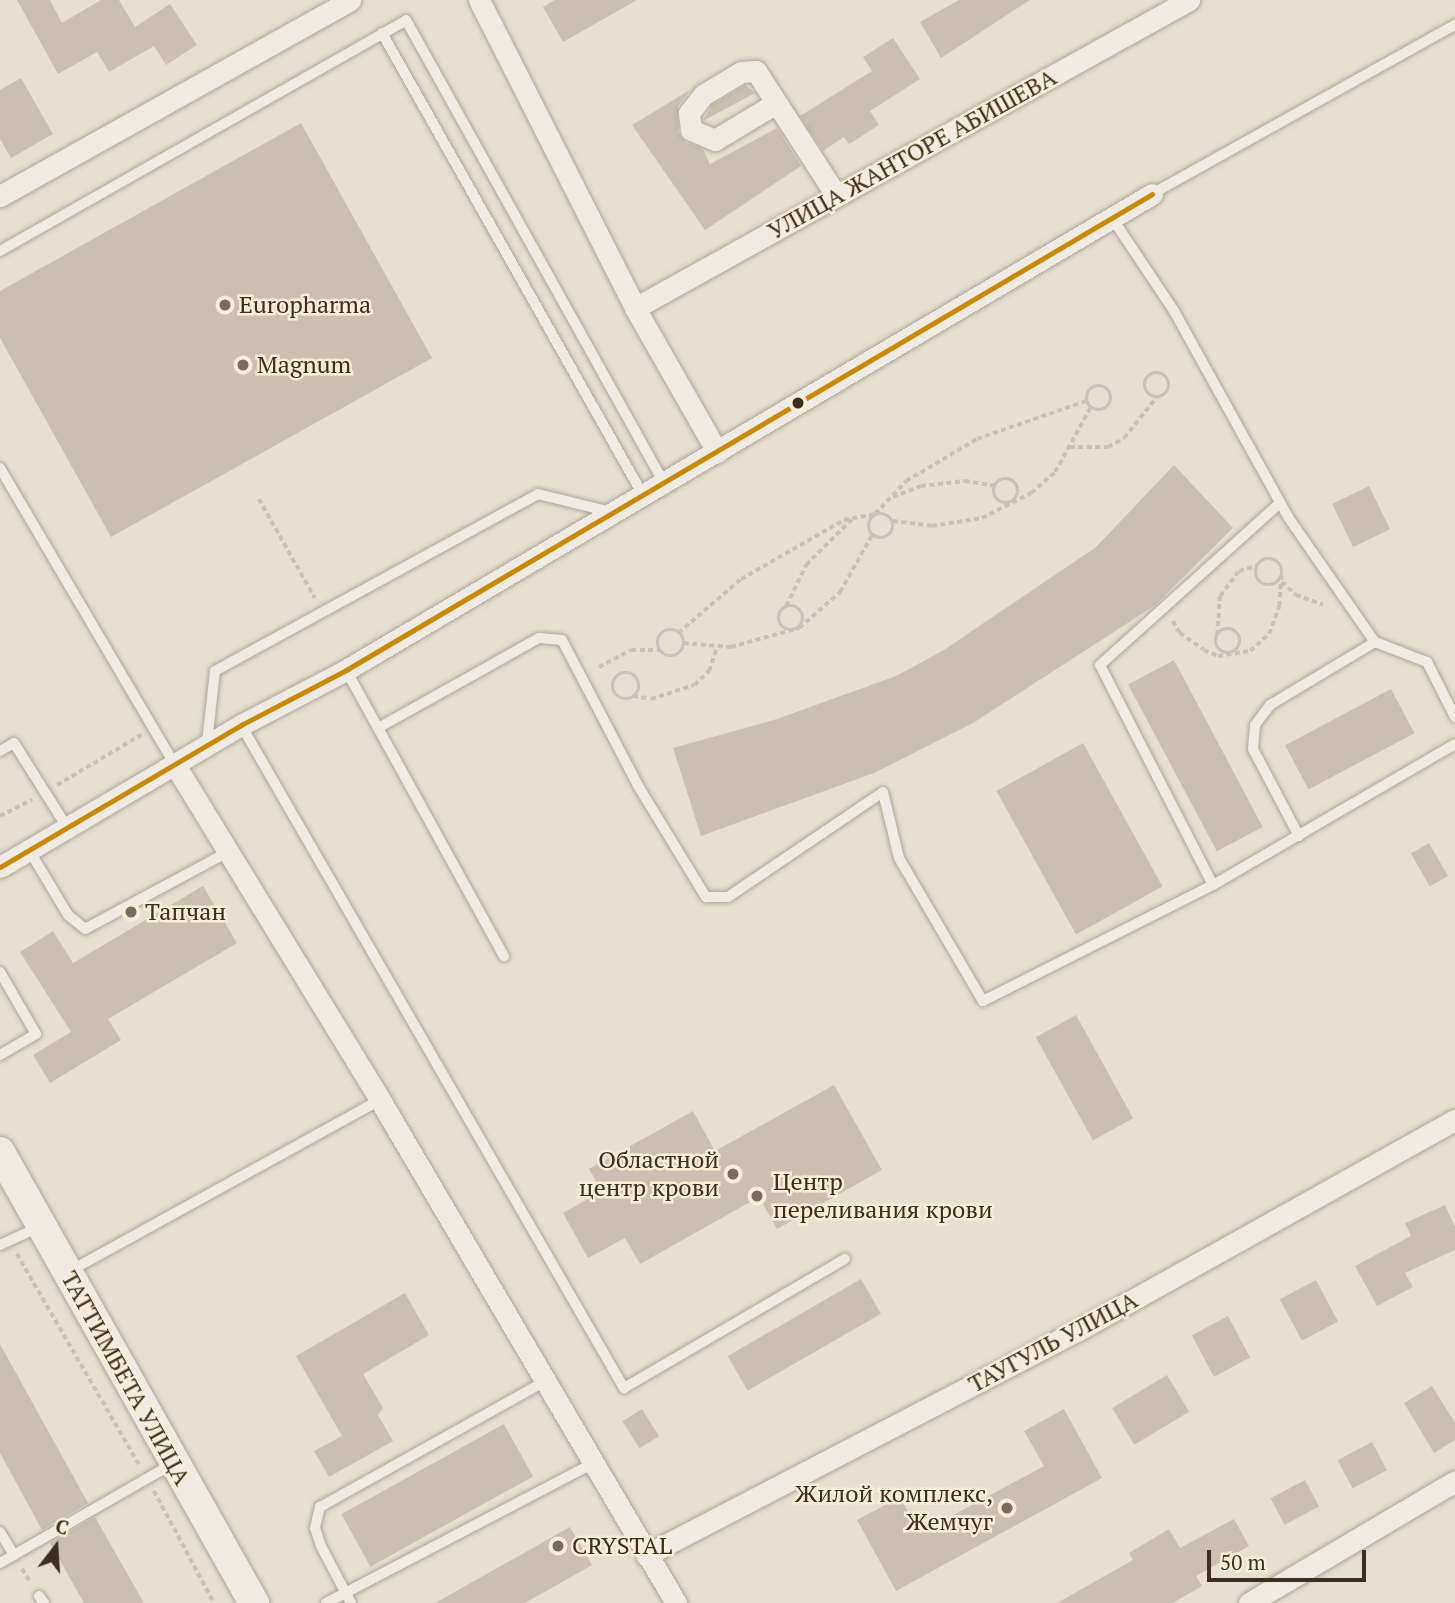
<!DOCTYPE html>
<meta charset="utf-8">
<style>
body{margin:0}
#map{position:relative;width:1455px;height:1603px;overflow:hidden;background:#e7e0d1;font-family:"PT Serif",serif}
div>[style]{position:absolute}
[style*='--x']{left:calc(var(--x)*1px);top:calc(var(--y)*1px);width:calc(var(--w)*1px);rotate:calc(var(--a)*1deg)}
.building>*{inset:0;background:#cbbfb2;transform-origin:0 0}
.path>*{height:3.5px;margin-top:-1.75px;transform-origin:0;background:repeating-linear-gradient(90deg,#c8c2b9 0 5px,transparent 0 8.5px)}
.path>.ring{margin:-1.75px;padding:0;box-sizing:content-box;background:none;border:3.5px solid #c8c2b9;border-radius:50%}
.roads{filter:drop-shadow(0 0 2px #ada599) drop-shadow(0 0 2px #ada599)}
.lane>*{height:10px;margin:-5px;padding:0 5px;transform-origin:5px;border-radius:5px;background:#efebe3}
.street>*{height:21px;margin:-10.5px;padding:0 10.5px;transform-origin:10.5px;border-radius:10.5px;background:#efebe3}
.secondary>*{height:30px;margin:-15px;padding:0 15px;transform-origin:15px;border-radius:15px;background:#efebe3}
.bus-1>*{height:5px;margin:-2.5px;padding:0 2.5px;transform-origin:2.5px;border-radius:2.5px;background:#c88808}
.dots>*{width:19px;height:19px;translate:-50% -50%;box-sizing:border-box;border:4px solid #f7eed8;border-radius:50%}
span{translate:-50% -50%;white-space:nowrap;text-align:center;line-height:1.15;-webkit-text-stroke:5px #f7eed8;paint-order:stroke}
.street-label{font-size:24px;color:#3d2e20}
.poi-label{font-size:24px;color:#3d2e20}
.left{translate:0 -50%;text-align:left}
.right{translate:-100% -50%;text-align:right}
.north{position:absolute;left:21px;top:1512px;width:70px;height:70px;-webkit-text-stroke:5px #f7eed8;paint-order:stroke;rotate:17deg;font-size:19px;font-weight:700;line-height:28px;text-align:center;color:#3d2e20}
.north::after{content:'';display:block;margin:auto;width:24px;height:32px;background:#3d2e20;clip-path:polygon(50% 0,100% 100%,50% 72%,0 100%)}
.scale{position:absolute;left:1207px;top:1550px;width:159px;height:32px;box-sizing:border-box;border:4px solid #3d2e20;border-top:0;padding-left:9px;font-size:21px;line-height:24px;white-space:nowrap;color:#3d2e20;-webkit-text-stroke:5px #f7eed8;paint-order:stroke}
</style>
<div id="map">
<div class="building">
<div style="clip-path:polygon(17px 0,50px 0,62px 23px,101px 0,119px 0,135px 27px,170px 4px,197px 45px,166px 65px,154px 46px,109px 72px,97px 52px,58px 74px)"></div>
<div style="clip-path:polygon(555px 0,637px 0,563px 42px,543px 7px)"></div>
<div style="clip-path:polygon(959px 0,1030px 0,941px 58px,920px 22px)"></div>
<div style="clip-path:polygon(893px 38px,920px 79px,870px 111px,879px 125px,849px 144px,844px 137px,823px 151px,800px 116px,872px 71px,863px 57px)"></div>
<div style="clip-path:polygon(21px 78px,53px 134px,11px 158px,0 139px,0 90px)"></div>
<div style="clip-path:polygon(745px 85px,755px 93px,703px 121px,712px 105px)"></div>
<div style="clip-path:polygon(690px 90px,678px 106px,678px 132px,685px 142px,703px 149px,710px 164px,777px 128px,801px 166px,705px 230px,632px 125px)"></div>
<div style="clip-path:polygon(301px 123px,432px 358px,111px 537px,0 338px,0 291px)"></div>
<div style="clip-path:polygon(1174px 465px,1233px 528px,1154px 606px,973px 723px,874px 773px,701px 836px,673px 748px,777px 719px,896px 676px,944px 650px,1096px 547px)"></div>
<div style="left:1369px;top:486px;width:48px;height:41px;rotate:64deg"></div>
<div style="left:1174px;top:660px;width:189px;height:52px;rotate:62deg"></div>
<div style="left:1391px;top:689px;width:50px;height:120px;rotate:62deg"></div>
<div style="left:1083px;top:743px;width:164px;height:99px;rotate:61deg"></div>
<div style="left:1429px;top:843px;width:38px;height:21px;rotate:60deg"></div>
<div style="clip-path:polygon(203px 886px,237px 943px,108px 1019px,121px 1040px,50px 1083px,33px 1055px,71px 1032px,20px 952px,53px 931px,73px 963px)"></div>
<div style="left:1076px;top:1015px;width:118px;height:46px;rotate:61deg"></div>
<div style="clip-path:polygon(834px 1085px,882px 1170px,777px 1229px,759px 1197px,640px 1264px,625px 1238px,588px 1258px,563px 1213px,602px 1191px,589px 1169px,693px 1111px,715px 1151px)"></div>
<div style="clip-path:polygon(1445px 1205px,1455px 1227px,1455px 1250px,1405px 1273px,1413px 1287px,1377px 1306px,1355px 1266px,1411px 1236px,1405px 1223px)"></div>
<div style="left:861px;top:1279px;width:40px;height:154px;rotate:60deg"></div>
<div style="left:1316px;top:1280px;width:47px;height:41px;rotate:62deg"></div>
<div style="clip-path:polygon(405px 1293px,429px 1335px,363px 1374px,383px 1408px,378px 1415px,393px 1441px,329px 1477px,314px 1451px,342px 1436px,296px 1356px)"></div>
<div style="left:1228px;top:1316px;width:47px;height:41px;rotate:62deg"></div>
<div style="clip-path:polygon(0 1344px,88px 1503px,42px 1530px,0 1453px)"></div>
<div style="left:1167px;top:1375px;width:43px;height:64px;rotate:59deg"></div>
<div style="clip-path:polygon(1432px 1386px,1455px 1423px,1455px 1440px,1434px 1453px,1404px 1403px)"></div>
<div style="left:642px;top:1409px;width:32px;height:23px;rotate:58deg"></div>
<div style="clip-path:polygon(1064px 1409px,1102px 1478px,896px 1591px,857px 1520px,900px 1497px,920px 1533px,1044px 1466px,1024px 1431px)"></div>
<div style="left:504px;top:1424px;width:60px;height:186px;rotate:61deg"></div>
<div style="left:1372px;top:1442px;width:32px;height:39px;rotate:62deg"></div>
<div style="left:1305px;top:1480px;width:30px;height:39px;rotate:62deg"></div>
<div style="clip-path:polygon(95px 1517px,144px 1603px,84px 1603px,50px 1543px)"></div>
<div style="clip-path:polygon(1234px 1519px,1249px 1546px,1196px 1576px,1202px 1586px,1173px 1603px,1057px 1603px,1133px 1560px,1129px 1553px,1169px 1529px,1180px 1548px)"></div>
<div style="clip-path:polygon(570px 1527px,592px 1565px,525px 1603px,435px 1603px)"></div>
</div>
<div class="path">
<div class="ring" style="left:1145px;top:373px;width:20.5px;height:20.5px"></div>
<div class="ring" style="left:1087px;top:386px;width:20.5px;height:20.5px"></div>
<div style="--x:1070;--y:447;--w:38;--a:0"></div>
<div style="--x:1108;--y:447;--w:18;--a:-29"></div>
<div style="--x:1124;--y:438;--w:53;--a:-51.2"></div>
<div class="ring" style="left:994px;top:479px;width:20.5px;height:20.5px"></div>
<div style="--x:893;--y:497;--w:30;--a:-21"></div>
<div style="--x:921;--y:486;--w:44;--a:-6.5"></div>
<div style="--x:965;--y:481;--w:30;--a:9"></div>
<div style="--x:259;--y:499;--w:114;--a:60.5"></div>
<div class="ring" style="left:869px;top:514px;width:20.5px;height:20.5px"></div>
<div style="--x:893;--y:521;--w:39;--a:7"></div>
<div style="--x:932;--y:526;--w:51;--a:-9.1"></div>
<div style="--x:982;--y:518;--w:55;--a:-27"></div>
<div style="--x:1031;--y:493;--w:32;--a:-41"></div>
<div style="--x:1055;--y:472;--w:73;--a:-61.3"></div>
<div class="ring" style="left:1256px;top:559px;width:22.5px;height:22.5px"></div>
<div style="--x:1282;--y:582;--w:19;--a:43"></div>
<div style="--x:1296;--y:595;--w:29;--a:20"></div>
<div class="ring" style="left:779px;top:606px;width:20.5px;height:20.5px"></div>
<div style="--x:786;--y:606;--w:46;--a:-64"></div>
<div style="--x:806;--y:565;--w:65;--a:-45"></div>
<div style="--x:1173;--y:621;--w:14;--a:60"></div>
<div style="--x:1180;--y:633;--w:29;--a:35"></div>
<div style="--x:1204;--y:650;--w:15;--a:23"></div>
<div style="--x:1218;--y:656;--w:32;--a:-9"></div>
<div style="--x:1250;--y:651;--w:25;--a:-42"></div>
<div style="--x:1269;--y:634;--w:30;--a:-70"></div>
<div style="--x:1279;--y:606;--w:30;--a:-86"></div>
<div class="ring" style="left:1216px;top:629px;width:20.5px;height:20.5px"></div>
<div class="ring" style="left:658px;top:630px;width:22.5px;height:22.5px"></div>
<div style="--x:678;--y:633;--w:83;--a:-40.6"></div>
<div style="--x:741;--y:579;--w:119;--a:-29.8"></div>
<div style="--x:844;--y:520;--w:32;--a:-11"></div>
<div style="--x:875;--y:514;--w:45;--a:-46.8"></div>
<div style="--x:906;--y:481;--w:82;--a:-30.6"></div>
<div style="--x:977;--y:439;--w:115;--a:-19.2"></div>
<div style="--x:1217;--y:635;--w:39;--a:-86"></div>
<div style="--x:1220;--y:596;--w:31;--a:-53"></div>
<div style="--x:1239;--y:571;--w:19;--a:-16"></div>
<div style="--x:684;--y:643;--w:47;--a:4.9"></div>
<div style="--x:731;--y:647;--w:71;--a:-15.6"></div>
<div style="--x:799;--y:628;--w:55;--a:-41.3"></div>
<div style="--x:840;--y:592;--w:65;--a:-60.7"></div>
<div style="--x:599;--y:667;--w:36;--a:-28"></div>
<div style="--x:631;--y:650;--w:29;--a:0"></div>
<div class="ring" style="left:613px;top:673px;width:22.5px;height:22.5px"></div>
<div style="--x:633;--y:696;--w:18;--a:9"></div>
<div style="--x:651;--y:699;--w:45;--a:-18"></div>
<div style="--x:694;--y:685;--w:21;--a:-43"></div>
<div style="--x:709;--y:671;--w:25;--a:-72"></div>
<div style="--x:57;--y:785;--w:98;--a:-30.8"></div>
<div style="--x:0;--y:816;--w:36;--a:-27"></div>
<div style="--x:17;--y:1254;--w:245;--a:59.9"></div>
<div style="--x:154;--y:1491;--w:127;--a:61.8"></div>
<div style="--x:22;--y:1569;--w:17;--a:57"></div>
</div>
<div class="roads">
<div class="lane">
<div style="--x:382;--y:33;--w:531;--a:60.54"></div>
<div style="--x:1152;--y:194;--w:347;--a:-29.2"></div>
<div style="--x:1112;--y:218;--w:112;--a:56.3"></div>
<div style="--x:1174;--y:311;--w:235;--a:61"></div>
<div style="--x:1288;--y:517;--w:152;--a:55.2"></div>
<div style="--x:1375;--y:642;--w:56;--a:21"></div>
<div style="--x:1427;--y:662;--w:62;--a:63"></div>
<div style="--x:0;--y:251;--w:467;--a:-29.6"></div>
<div style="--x:406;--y:20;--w:530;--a:60.87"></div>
<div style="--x:0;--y:468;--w:345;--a:59.5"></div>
<div style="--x:346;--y:670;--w:327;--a:61.1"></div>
<div style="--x:241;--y:725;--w:766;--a:59.99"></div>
<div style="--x:624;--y:1388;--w:256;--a:-30.3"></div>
<div style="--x:378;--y:728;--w:184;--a:-29.2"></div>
<div style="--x:539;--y:638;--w:23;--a:5"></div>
<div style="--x:562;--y:640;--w:168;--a:62.4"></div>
<div style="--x:640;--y:789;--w:127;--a:58.6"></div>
<div style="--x:706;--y:897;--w:22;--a:0"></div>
<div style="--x:728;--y:897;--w:187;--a:-34.1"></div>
<div style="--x:883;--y:792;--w:68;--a:76.4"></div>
<div style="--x:899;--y:858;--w:166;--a:59.6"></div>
<div style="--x:983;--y:1001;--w:258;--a:-26.8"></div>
<div style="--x:1213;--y:885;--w:280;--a:-30.2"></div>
<div style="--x:207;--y:743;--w:72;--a:-83.7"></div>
<div style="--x:215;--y:671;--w:368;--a:-28.7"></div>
<div style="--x:538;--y:494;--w:75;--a:13.9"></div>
<div style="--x:0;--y:751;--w:16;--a:-30"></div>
<div style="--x:14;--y:743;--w:99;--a:57.8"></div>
<div style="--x:1299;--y:836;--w:98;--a:-117.9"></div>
<div style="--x:1253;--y:749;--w:24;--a:-85"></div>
<div style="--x:1255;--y:725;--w:25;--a:-53"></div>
<div style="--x:1270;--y:705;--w:122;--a:-31"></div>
<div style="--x:29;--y:850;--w:76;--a:59"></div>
<div style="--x:68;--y:915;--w:22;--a:39"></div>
<div style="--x:85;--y:929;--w:162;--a:-28.3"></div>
<div style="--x:1213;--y:885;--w:247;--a:-117.2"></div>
<div style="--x:1100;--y:665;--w:242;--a:-42"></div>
<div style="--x:0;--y:972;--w:72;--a:59.9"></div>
<div style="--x:36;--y:1034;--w:42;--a:149.7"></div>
<div style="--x:0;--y:1245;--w:43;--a:-24.8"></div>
<div style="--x:70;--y:1271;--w:354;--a:-28.9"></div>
<div style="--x:0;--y:1532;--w:27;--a:59"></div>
<div style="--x:0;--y:1563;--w:201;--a:-29.9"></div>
<div style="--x:39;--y:1596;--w:9;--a:54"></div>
<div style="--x:326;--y:1603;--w:300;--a:-27.6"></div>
<div style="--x:351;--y:1603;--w:64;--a:-117.8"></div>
<div style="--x:321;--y:1546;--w:19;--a:-108"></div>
<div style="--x:315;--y:1528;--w:22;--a:-77"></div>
<div style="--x:320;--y:1507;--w:257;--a:-29.2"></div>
</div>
<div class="street">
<div style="--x:479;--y:0;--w:345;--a:63.1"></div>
<div style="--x:635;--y:308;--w:166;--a:60.3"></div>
<div style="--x:776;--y:103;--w:71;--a:148.8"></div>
<div style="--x:715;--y:140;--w:26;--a:-157"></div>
<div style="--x:691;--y:130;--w:17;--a:-97"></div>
<div style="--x:689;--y:113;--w:23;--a:-52"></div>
<div style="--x:703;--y:95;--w:44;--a:-31.2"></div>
<div style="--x:741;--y:72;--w:15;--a:-4"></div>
<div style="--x:756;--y:71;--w:148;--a:57.2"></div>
<div style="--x:0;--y:196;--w:401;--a:-29.2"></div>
<div style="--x:635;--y:308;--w:634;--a:-29.07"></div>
<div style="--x:175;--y:765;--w:393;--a:58.5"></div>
<div style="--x:380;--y:1100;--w:584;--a:59.52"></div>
<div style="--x:0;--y:867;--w:280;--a:-30.5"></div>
<div style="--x:241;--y:725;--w:119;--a:-27.6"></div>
<div style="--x:346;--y:670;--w:936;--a:-30.56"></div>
<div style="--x:646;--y:1555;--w:486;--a:-27.5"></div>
<div style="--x:1077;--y:1331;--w:433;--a:-29.2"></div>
<div style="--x:1249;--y:1603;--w:239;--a:-30.6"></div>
</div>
<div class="secondary">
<div style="--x:0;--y:1152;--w:518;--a:60.61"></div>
</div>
</div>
<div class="bus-1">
<div style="--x:0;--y:867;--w:280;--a:-30.5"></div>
<div style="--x:241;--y:725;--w:119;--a:-27.6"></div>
<div style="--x:346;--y:670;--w:936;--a:-30.56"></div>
</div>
<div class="dots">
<div style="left:225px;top:305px;background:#786c5e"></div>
<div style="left:243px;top:365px;background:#786c5e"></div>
<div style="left:798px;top:403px;background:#3d2e20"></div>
<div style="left:131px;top:912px;background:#786c5e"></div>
<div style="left:733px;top:1174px;background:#786c5e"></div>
<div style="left:757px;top:1196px;background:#786c5e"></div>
<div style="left:1007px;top:1508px;background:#786c5e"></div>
<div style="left:558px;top:1546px;background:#786c5e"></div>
</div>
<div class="street-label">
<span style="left:912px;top:154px;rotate:-29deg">УЛИЦА ЖАНТОРЕ АБИШЕВА</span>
<span style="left:1053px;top:1342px;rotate:-28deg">ТАУГУЛЬ УЛИЦА</span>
<span style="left:126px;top:1378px;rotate:61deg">ТАТТИМБЕТА УЛИЦА</span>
</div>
<div class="poi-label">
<span class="left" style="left:239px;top:305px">Europharma</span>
<span class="left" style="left:257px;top:365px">Magnum</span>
<span class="left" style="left:145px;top:912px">Тапчан</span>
<span class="right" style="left:719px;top:1174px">Областной<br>центр крови</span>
<span class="left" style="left:773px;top:1196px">Центр<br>переливания крови</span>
<span class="right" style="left:993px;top:1508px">Жилой комплекс,<br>Жемчуг</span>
<span class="left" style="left:572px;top:1546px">CRYSTAL</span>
</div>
<div class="north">С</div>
<div class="scale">50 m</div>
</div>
